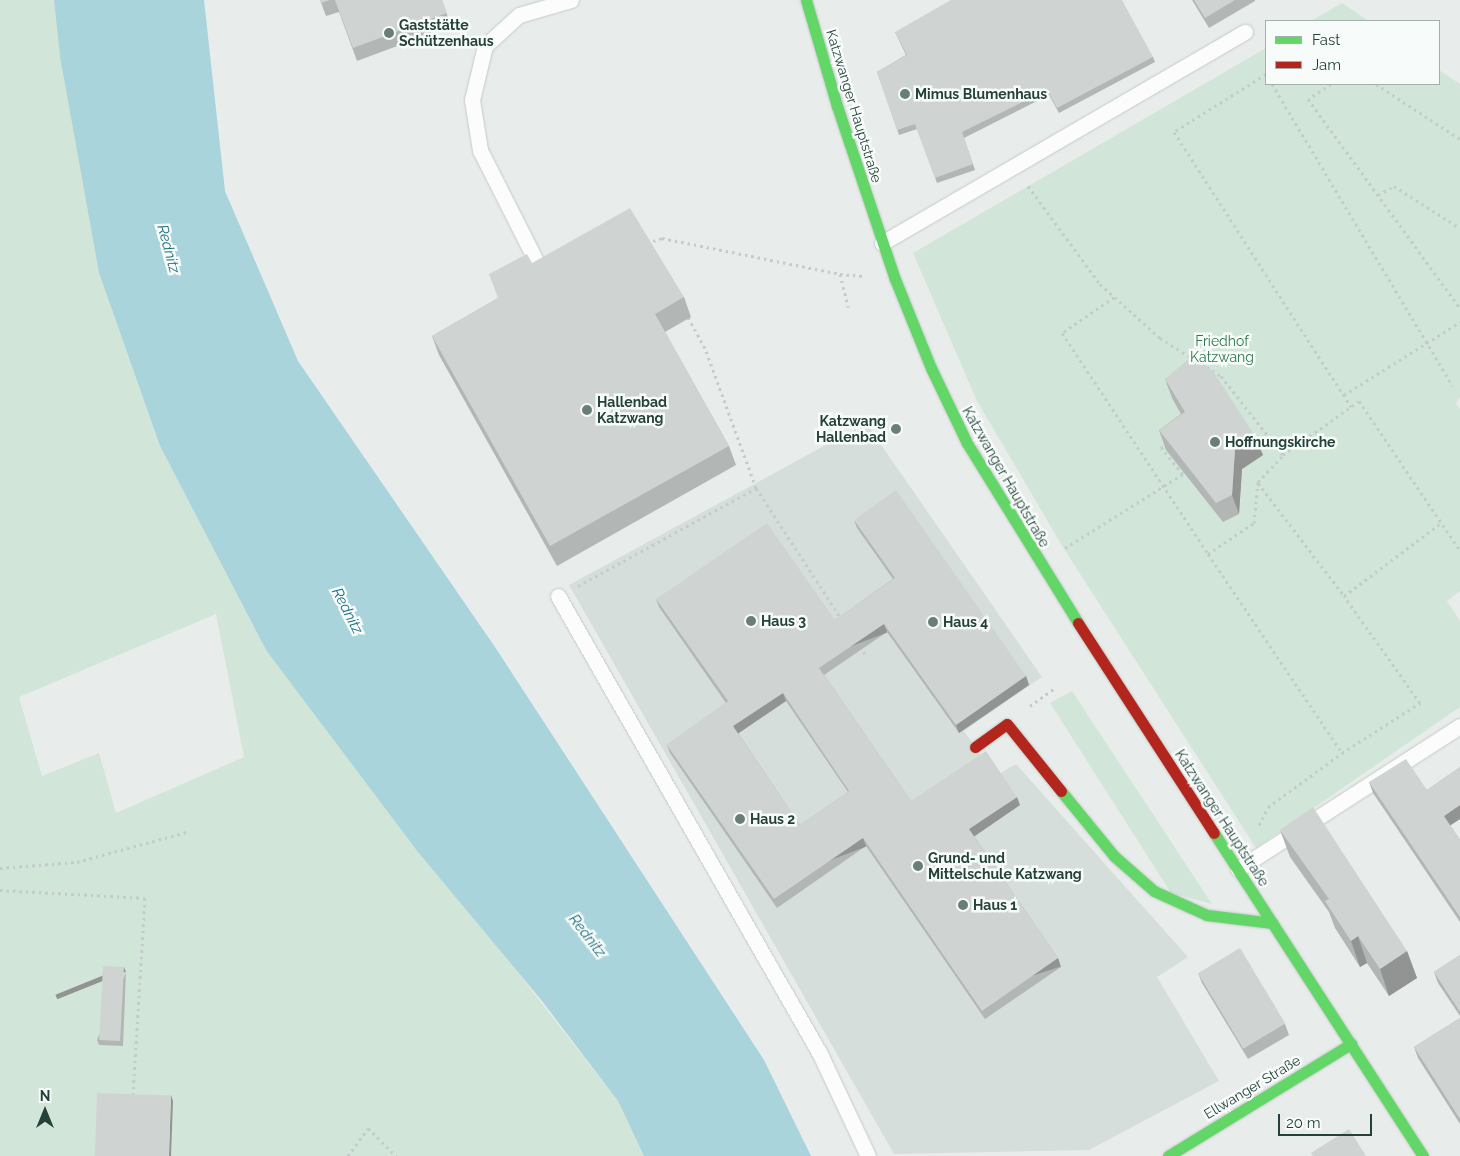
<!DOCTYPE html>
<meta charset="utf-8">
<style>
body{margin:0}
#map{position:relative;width:1460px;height:1156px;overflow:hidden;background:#e8edeb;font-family:Raleway,sans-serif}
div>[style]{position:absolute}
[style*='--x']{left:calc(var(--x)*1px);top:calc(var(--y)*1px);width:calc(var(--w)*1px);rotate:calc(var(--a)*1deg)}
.built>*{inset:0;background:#d6dedb}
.green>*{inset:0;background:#d1e6d8}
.water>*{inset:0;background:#a9d4db}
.path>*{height:3px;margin-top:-1.5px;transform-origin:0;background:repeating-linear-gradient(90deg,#c3ccca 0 2.5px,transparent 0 6.5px)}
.roads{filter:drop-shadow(0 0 1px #c5cac8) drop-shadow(0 0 1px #c5cac8)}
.lane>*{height:15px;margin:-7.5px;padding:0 7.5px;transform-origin:7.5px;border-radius:7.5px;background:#fcfcfc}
.fast>*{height:11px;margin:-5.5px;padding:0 5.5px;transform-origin:5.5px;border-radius:5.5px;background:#63d668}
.jam>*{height:11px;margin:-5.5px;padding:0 5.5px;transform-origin:5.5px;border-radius:5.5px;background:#b3261e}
.wall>*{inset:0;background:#b2b6b5}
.shaded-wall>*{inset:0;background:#919493;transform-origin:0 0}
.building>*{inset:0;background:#cfd4d2;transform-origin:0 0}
.dots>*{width:14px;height:14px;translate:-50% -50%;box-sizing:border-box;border:2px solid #f7fbf9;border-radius:50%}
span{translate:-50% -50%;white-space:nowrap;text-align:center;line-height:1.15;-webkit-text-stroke:5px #f7fbf9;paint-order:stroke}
.poi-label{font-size:14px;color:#24423a;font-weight:700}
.left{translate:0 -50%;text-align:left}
.right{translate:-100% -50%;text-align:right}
.street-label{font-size:14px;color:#24423a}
.park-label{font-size:14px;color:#2d7a4b}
.water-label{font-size:15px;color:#1c6f80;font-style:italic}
.legend{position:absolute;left:1265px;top:20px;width:175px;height:65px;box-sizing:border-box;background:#f7fbf9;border:1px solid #a3b1ad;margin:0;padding:6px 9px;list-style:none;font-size:15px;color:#24423a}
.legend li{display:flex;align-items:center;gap:10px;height:25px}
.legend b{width:25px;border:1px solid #a3b1ad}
.north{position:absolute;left:20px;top:1086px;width:50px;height:50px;-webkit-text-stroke:4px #f7fbf9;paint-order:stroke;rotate:0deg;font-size:14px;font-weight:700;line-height:20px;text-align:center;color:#24423a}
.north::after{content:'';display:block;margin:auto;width:18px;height:22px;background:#24423a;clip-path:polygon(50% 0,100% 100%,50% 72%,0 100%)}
.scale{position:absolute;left:1278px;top:1114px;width:94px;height:22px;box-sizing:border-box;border:2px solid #24423a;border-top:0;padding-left:6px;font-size:15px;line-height:18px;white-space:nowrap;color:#24423a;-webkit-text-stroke:4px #f7fbf9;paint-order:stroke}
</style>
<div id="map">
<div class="built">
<div style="clip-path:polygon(866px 423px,1042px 677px,964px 731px,985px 761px,999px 774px,1016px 764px,1188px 957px,1157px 977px,1219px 1081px,1089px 1150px,894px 1154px,569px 585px)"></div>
</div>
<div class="green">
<div style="clip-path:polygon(evenodd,0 0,54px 0,60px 57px,99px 273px,160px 446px,266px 650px,618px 1101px,644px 1156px,0 1156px,0 0,216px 614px,244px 757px,116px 813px,99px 753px,42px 776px,19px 697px,216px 614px)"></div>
<div style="clip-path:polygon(1342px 3px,1369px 21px,1311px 21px)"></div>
<div style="clip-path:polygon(1266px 48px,1266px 84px,1439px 84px,1439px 70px,1460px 84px,1460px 397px,1456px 403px,1460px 409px,1460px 591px,1447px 601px,1460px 621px,1460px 707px,1256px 848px,1064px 549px,977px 401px,913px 253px)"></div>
<div style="clip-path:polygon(1072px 691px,1212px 904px,1171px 893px,1050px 703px)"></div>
</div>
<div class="water">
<div style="clip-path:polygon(54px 0,204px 0,225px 191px,298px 361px,497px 650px,764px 1060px,811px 1156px,644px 1156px,618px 1101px,542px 1001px,418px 852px,266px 650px,160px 446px,99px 273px,60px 57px)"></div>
</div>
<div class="path">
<div style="--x:1266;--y:74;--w:109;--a:147.8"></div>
<div style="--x:1174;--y:132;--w:327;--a:57.2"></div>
<div style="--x:1272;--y:84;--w:352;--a:59.1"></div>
<div style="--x:1331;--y:84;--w:27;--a:147"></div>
<div style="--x:1308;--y:99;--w:258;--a:54"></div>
<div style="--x:1376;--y:84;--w:100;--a:33.2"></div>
<div style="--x:1028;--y:186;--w:122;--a:53.7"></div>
<div style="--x:1100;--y:284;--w:81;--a:42"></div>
<div style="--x:1160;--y:338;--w:39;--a:32"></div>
<div style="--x:1378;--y:195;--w:18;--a:-29"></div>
<div style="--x:1394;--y:186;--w:78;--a:32.5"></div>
<div style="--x:647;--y:243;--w:16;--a:-18"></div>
<div style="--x:662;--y:238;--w:182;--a:11.4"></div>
<div style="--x:840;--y:274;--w:22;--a:5"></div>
<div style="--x:840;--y:274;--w:34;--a:76"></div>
<div style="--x:1114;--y:297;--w:63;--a:145.3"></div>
<div style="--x:1062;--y:333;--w:265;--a:56.5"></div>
<div style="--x:1208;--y:554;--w:55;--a:-34"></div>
<div style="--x:1254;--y:523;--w:41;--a:-84.4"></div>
<div style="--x:1258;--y:482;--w:37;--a:-47"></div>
<div style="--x:1207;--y:367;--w:17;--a:33"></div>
<div style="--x:1221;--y:376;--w:100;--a:51.9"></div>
<div style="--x:1283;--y:455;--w:93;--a:-35.4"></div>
<div style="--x:1359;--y:401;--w:180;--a:55.9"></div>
<div style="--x:1344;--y:395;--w:137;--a:-32.2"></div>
<div style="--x:1258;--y:483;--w:142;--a:52.7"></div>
<div style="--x:756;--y:488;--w:158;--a:56.9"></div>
<div style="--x:1065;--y:548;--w:139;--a:-32.1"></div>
<div style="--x:1183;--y:474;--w:34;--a:-130"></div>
<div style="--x:1161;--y:448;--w:7;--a:-34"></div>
<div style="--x:1208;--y:554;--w:240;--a:56"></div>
<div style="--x:578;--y:586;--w:203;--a:-28.8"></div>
<div style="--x:756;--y:488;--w:149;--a:-110"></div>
<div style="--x:705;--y:348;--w:37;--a:-119"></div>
<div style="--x:860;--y:646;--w:12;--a:59"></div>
<div style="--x:1030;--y:706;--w:29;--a:-36"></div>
<div style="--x:1259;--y:825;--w:20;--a:-63"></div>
<div style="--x:1268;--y:807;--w:92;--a:-36.1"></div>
<div style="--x:1342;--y:753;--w:93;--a:-32.7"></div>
<div style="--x:1420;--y:703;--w:131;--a:-125.4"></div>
<div style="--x:1344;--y:596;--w:121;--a:-37"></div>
<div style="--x:0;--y:868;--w:77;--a:-4.5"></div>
<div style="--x:77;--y:862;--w:114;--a:-15.3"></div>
<div style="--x:0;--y:890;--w:145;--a:3.2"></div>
<div style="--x:145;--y:898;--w:199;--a:93.5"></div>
<div style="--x:348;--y:1156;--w:34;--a:-54"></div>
<div style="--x:368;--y:1128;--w:40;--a:45"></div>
</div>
<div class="roads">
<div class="lane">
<div style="--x:882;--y:243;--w:420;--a:-30.2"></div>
<div style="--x:536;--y:261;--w:124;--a:-116.8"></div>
<div style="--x:480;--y:150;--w:51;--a:-99.1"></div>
<div style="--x:472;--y:100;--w:56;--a:-76.5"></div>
<div style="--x:485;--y:46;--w:46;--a:-42.4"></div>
<div style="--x:519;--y:15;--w:54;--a:-16.1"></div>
<div style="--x:558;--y:596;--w:528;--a:60.23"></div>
<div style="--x:820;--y:1054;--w:113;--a:64.8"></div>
<div style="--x:1238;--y:869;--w:264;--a:-32.8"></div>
</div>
<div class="fast">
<div style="--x:806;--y:0;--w:110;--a:73.7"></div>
<div style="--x:837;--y:106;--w:182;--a:71.5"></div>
<div style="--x:895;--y:279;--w:96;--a:68"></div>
<div style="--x:931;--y:368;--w:83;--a:64.4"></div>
<div style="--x:967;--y:443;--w:211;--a:58.3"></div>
<div style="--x:1061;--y:791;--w:84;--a:50.8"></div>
<div style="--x:1114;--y:856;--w:53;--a:41.2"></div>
<div style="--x:1154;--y:891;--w:58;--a:24.4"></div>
<div style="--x:1207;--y:915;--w:66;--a:6.9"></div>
<div style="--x:1214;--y:833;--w:385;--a:57.1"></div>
<div style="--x:1168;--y:1156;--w:215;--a:-31.5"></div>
</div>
<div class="jam">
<div style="--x:1078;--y:623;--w:250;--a:57.1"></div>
<div style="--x:975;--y:747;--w:39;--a:-36"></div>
<div style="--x:1007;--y:724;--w:86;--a:51.1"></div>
</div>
</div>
<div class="wall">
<div style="clip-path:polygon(320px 0,442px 0,451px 26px,357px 61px,339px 12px,326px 16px)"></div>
<div style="clip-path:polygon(1192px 0,1255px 0,1255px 1px,1209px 28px)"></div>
<div style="clip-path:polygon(895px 32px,1153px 57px,1155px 62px,1059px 113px,1049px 95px,964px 138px,975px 170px,937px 183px,917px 129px,899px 135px,877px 72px,906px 55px)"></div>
<div style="clip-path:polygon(532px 263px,684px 297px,691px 317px,665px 332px,729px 446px,736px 465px,557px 566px,439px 355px,432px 336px,498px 298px)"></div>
<div style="clip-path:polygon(1165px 379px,1263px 455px,1242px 469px,1239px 514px,1223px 522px,1166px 450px,1159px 430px,1181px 414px,1172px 398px)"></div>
<div style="clip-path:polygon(evenodd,854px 520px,1026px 676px,1029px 685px,959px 733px,887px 632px,824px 675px,911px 801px,1020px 805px,974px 836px,1058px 958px,1061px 967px,985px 1019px,866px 846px,777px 908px,670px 753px,667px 745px,726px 703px,659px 607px,656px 599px,835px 620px,893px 579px,857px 528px,854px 520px,786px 701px,848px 792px,800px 825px,738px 733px,786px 701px)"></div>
<div style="clip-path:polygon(1460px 767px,1460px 819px,1450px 825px,1460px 840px,1460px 922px,1373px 793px,1369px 782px,1427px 790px)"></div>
<div style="clip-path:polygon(1280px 830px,1407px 951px,1417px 978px,1389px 996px,1367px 963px,1360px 967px,1335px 928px,1329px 912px,1290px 857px)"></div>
<div style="clip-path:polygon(1460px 955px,1460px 1016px,1438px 983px,1434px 972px)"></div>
<div style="clip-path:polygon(126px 972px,123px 1046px,99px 1045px,97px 1040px)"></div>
<div style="clip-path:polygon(1198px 973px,1285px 1024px,1289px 1035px,1248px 1059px,1202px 983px)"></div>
<div style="clip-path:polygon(1460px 1018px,1460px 1124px,1418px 1058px,1414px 1047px)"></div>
</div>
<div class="shaded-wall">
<div style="clip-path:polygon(1255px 436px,1263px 455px,1242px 469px,1239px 514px,1232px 495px,1235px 449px)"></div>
<div style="left:884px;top:624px;width:9px;height:78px;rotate:69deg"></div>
<div style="clip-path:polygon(1026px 676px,1029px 685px,959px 733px,956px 725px)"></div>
<div style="clip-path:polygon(783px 693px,786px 701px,736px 735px,733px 726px)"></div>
<div style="clip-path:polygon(1017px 797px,1020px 805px,972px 838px,969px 829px)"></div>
<div style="clip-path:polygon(1460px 805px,1460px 819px,1448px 827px,1444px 816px)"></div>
<div style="left:863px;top:838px;width:9px;height:108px;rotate:69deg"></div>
<div style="clip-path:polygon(1358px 936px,1367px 963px,1360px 967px,1351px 941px)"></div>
<div style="clip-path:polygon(1407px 951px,1417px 978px,1389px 996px,1380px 969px)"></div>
<div style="left:1058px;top:958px;width:9px;height:93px;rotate:72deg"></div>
<div style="left:124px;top:967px;width:5px;height:74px;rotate:68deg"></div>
<div style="clip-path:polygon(171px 1095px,173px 1101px,171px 1156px,169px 1156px)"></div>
</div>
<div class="building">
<div style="clip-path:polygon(320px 0,330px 0,321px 3px)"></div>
<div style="clip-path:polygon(335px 0,442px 0,447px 13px,353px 48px)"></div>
<div style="clip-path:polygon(951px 0,1122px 0,1153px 57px,1057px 108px,1047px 90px,962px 132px,973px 164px,935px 178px,915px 124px,897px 130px,877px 72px,907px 55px,895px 32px)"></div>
<div style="clip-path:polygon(1194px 0,1235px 0,1205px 18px)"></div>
<div style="clip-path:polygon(630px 208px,684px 297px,655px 314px,729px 446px,550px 546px,432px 336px,498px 298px,489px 274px,527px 254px,532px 263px)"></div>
<div style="clip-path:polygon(1192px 356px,1213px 371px,1255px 436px,1235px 449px,1232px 495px,1216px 503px,1159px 430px,1185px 412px,1165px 379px)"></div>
<div style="clip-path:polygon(evenodd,896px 490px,1026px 676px,956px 725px,884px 624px,819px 668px,911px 801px,986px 751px,1017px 797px,969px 829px,1058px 958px,982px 1011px,863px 838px,774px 899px,667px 745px,728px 701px,656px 599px,767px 523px,835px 620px,895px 578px,854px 520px,896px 490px,783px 693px,849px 791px,800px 825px,733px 726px,783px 693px)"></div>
<div style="clip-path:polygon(1406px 759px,1427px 790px,1460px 767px,1460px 805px,1444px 816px,1460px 840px,1460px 917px,1369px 782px)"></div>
<div style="clip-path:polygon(1313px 807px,1407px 951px,1380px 969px,1358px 936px,1351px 941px,1325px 901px,1329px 899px,1280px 830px)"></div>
<div style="left:1240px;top:948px;width:88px;height:49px;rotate:59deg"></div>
<div style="clip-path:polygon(1460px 955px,1460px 1012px,1434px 972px)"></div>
<div style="left:103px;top:966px;width:21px;height:74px;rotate:3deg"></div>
<div style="clip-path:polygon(1460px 1018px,1460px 1119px,1414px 1047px)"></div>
<div style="left:97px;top:1093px;width:74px;height:63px;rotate:2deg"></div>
<div style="clip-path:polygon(1349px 1129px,1366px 1156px,1313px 1156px,1311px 1153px)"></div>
</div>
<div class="dots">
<div style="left:389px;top:33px;background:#697e78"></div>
<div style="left:905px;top:94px;background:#697e78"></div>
<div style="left:587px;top:410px;background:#697e78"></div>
<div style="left:896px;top:429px;background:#697e78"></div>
<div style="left:1215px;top:442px;background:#697e78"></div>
<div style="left:751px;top:621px;background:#697e78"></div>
<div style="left:933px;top:622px;background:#697e78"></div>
<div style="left:740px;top:819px;background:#697e78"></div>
<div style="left:918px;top:866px;background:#697e78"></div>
<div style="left:963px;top:905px;background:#697e78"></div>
</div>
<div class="poi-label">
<span class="left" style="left:399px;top:33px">Gaststätte<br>Schützenhaus</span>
<span class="left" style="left:915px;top:94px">Mimus Blumenhaus</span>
<span class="left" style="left:597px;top:410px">Hallenbad<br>Katzwang</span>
<span class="right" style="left:886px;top:429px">Katzwang<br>Hallenbad</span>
<span class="left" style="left:1225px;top:442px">Hoffnungskirche</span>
<span class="left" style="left:761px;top:621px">Haus 3</span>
<span class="left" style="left:943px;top:622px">Haus 4</span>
<span class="left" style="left:750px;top:819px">Haus 2</span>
<span class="left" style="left:928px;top:866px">Grund- und<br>Mittelschule Katzwang</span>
<span class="left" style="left:973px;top:905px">Haus 1</span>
</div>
<div class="street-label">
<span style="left:854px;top:106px;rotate:73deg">Katzwanger Hauptstraße</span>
<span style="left:1006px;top:477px;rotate:60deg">Katzwanger Hauptstraße</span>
<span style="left:1222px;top:818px;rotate:57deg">Katzwanger Hauptstraße</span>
<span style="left:1252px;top:1087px;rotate:-31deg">Ellwanger Straße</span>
</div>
<div class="park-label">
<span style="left:1222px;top:349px">Friedhof<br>Katzwang</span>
</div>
<div class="water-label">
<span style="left:168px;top:249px;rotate:75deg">Rednitz</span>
<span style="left:347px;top:611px;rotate:63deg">Rednitz</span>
<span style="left:587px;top:936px;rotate:52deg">Rednitz</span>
</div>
<ul class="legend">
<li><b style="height:6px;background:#63d668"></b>Fast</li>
<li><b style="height:6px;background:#b3261e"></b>Jam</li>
</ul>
<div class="north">N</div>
<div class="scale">20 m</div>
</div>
